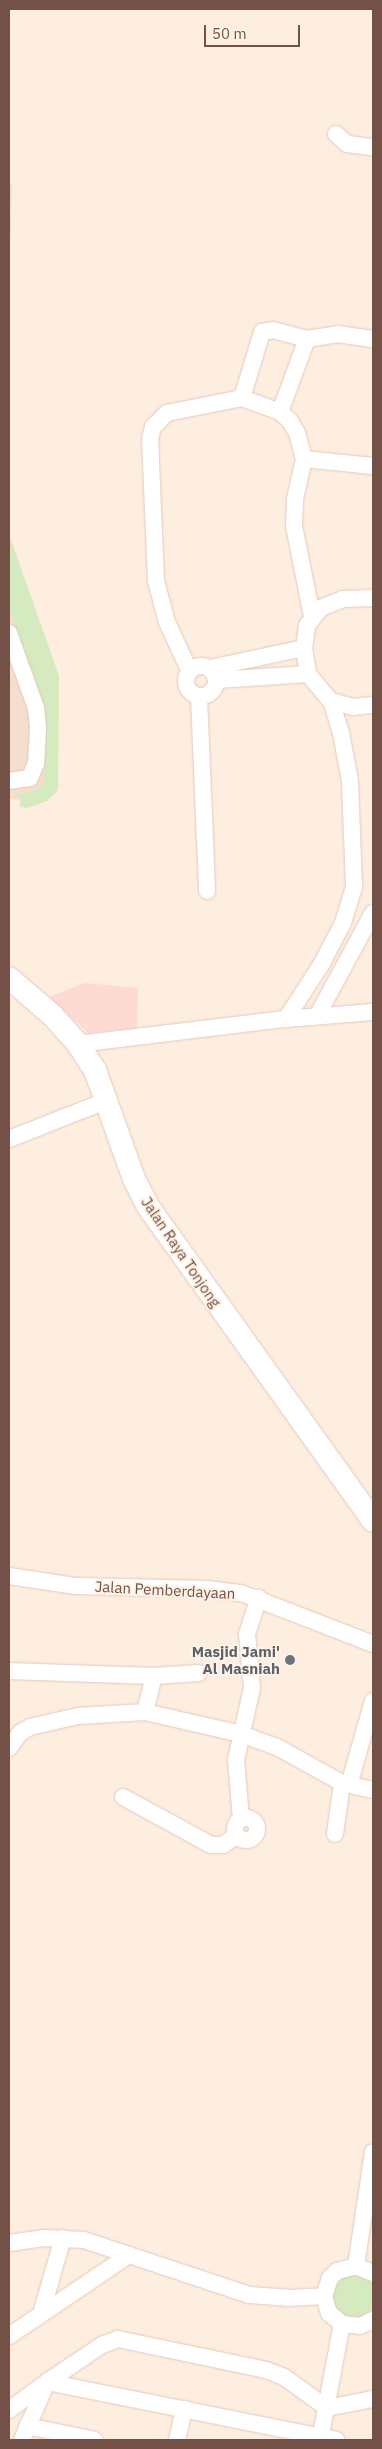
<!DOCTYPE html>
<style>
body{margin:0}
#map{position:relative;width:382px;height:2449px;overflow:hidden;background:#fdeee0;font-family:"IBM Plex Sans",sans-serif}
div>[style]{position:absolute}
[style*='--x']{left:calc(var(--x)*1px);top:calc(var(--y)*1px);width:calc(var(--w)*1px);rotate:calc(var(--a)*1deg)}
.residential>*{inset:0;background:#f4dece}
.commercial>*{inset:0;background:#fddad3}
.green>*{inset:0;background:#d5eabf}
.round{border-radius:50%}
.roads{filter:drop-shadow(0 0 1px #e3cbbf) drop-shadow(0 0 1px #e3cbbf)}
.street>*{height:16px;margin:-8px;padding:0 8px;transform-origin:8px;border-radius:8px;background:#fff}
.street>.ring{margin:-8px;padding:0;box-sizing:content-box;background:none;border:16px solid #fff;border-radius:50%}
.secondary>*{height:22px;margin:-11px;padding:0 11px;transform-origin:11px;border-radius:11px;background:#fff}
.dots>*{width:14px;height:14px;translate:-50% -50%;box-sizing:border-box;border:2px solid #fff2e6;border-radius:50%}
span{translate:-50% -50%;white-space:nowrap;text-align:center;line-height:1.15;-webkit-text-stroke:4px #fff2e6;paint-order:stroke}
.street-label{font-size:15px;color:#735147}
.worship-label{font-size:15px;color:#5b616d;font-weight:700}
.right{translate:-100% -50%;text-align:right}
.frame{position:absolute;inset:0;border:10px solid #735147;pointer-events:none}
.scale{position:absolute;left:204px;top:25px;width:96px;height:22px;box-sizing:border-box;border:2px solid #735147;border-top:0;padding-left:6px;font-size:15px;line-height:18px;white-space:nowrap;color:#735147;-webkit-text-stroke:4px #fff2e6;paint-order:stroke}
</style>
<div id="map">
<div class="residential">
<div style="clip-path:polygon(9px 176px,12px 187px,9px 295px)"></div>
<div style="clip-path:polygon(9px 597px,52px 713px,48px 783px,29px 800px,9px 799px)"></div>
</div>
<div class="commercial">
<div style="clip-path:polygon(85px 983px,138px 988px,137px 1028px,88px 1033px,49px 997px)"></div>
</div>
<div class="green">
<div style="clip-path:polygon(9px 534px,59px 676px,58px 790px,47px 801px,27px 808px,20px 807px,20px 795px,38px 790px,44px 782px,45px 714px,9px 608px)"></div>
<div class="round" style="left:332px;top:2274px;width:44px;height:44px"></div>
</div>
<div class="roads">
<div class="street">
<div style="--x:336;--y:134;--w:15;--a:42"></div>
<div style="--x:347;--y:144;--w:26;--a:7"></div>
<div style="--x:242;--y:398;--w:69;--a:-73.1"></div>
<div style="--x:262;--y:332;--w:11;--a:-10"></div>
<div style="--x:273;--y:330;--w:35;--a:15"></div>
<div style="--x:307;--y:339;--w:30;--a:-9"></div>
<div style="--x:337;--y:334;--w:36;--a:8"></div>
<div style="--x:280;--y:412;--w:78;--a:-69.7"></div>
<div style="--x:304;--y:459;--w:69;--a:5.8"></div>
<div style="--x:373;--y:598;--w:30;--a:178"></div>
<div style="--x:343;--y:599;--w:24;--a:158"></div>
<div style="--x:321;--y:608;--w:22;--a:129"></div>
<div style="--x:307;--y:625;--w:23;--a:97"></div>
<div style="--x:304;--y:648;--w:26;--a:81"></div>
<div style="--x:308;--y:674;--w:35;--a:50"></div>
<div style="--x:331;--y:701;--w:23;--a:15"></div>
<div style="--x:353;--y:707;--w:20;--a:-6"></div>
<div style="--x:9;--y:633;--w:80;--a:70.2"></div>
<div style="--x:36;--y:708;--w:20;--a:84"></div>
<div style="--x:38;--y:728;--w:35;--a:93"></div>
<div style="--x:36;--y:763;--w:16;--a:112"></div>
<div style="--x:30;--y:778;--w:21;--a:172"></div>
<div class="ring" style="left:186px;top:666px;width:14px;height:14px"></div>
<div style="--x:210;--y:668;--w:96;--a:-12"></div>
<div style="--x:189;--y:670;--w:53;--a:-114.6"></div>
<div style="--x:167;--y:622;--w:42;--a:-105"></div>
<div style="--x:156;--y:581;--w:142;--a:-92.4"></div>
<div style="--x:150;--y:439;--w:12;--a:-76"></div>
<div style="--x:153;--y:427;--w:20;--a:-45"></div>
<div style="--x:167;--y:413;--w:76;--a:-11.3"></div>
<div style="--x:242;--y:398;--w:40;--a:20.2"></div>
<div style="--x:280;--y:412;--w:13;--a:42"></div>
<div style="--x:290;--y:421;--w:14;--a:60"></div>
<div style="--x:297;--y:433;--w:27;--a:75"></div>
<div style="--x:304;--y:459;--w:41;--a:102.7"></div>
<div style="--x:295;--y:499;--w:27;--a:92"></div>
<div style="--x:294;--y:526;--w:92;--a:78.7"></div>
<div style="--x:217;--y:680;--w:91;--a:-3.8"></div>
<div style="--x:199;--y:697;--w:194;--a:87.6"></div>
<div style="--x:317;--y:1016;--w:117;--a:-61.5"></div>
<div style="--x:286;--y:1019;--w:64;--a:-57.1"></div>
<div style="--x:321;--y:965;--w:47;--a:-62.4"></div>
<div style="--x:343;--y:923;--w:39;--a:-73"></div>
<div style="--x:354;--y:886;--w:105;--a:-92.2"></div>
<div style="--x:350;--y:781;--w:49;--a:-100.6"></div>
<div style="--x:341;--y:733;--w:34;--a:-107"></div>
<div style="--x:78;--y:1044;--w:209;--a:-6.9"></div>
<div style="--x:286;--y:1019;--w:87;--a:-4.6"></div>
<div style="--x:9;--y:1139;--w:106;--a:-21.5"></div>
<div style="--x:9;--y:1576;--w:68;--a:8.5"></div>
<div style="--x:76;--y:1586;--w:131;--a:1.3"></div>
<div style="--x:207;--y:1589;--w:34;--a:7"></div>
<div style="--x:241;--y:1593;--w:142;--a:21.1"></div>
<div style="--x:9;--y:1671;--w:145;--a:2"></div>
<div style="--x:154;--y:1676;--w:45;--a:-3.8"></div>
<div style="--x:145;--y:1712;--w:37;--a:-76"></div>
<div style="--x:9;--y:1748;--w:19;--a:-54"></div>
<div style="--x:20;--y:1733;--w:12;--a:-31"></div>
<div style="--x:30;--y:1727;--w:49;--a:-12.9"></div>
<div style="--x:78;--y:1716;--w:67;--a:-3.4"></div>
<div style="--x:145;--y:1712;--w:98;--a:12.9"></div>
<div style="--x:241;--y:1734;--w:38;--a:20"></div>
<div style="--x:277;--y:1747;--w:74;--a:29"></div>
<div style="--x:342;--y:1783;--w:32;--a:13"></div>
<div style="--x:349;--y:1785;--w:87;--a:-74.1"></div>
<div style="--x:123;--y:1797;--w:100;--a:28.6"></div>
<div style="--x:211;--y:1845;--w:12;--a:0"></div>
<div style="--x:223;--y:1845;--w:17;--a:-36"></div>
<div class="ring" style="left:235px;top:1818px;width:6px;height:6px"></div>
<div style="--x:241;--y:1819;--w:59;--a:-94.8"></div>
<div style="--x:236;--y:1760;--w:74;--a:-77.5"></div>
<div style="--x:252;--y:1688;--w:54;--a:-95.3"></div>
<div style="--x:247;--y:1634;--w:38;--a:-72"></div>
<div style="--x:335;--y:1834;--w:51;--a:-82.2"></div>
<div style="--x:9;--y:2243;--w:35;--a:-8"></div>
<div style="--x:44;--y:2238;--w:40;--a:2.9"></div>
<div style="--x:84;--y:2240;--w:174;--a:18.4"></div>
<div style="--x:249;--y:2295;--w:39;--a:4"></div>
<div style="--x:288;--y:2298;--w:36;--a:-3"></div>
<div style="--x:356;--y:2266;--w:115;--a:-81.5"></div>
<div style="--x:373;--y:2273;--w:18;--a:-158"></div>
<div style="--x:356;--y:2266;--w:20;--a:165"></div>
<div style="--x:337;--y:2271;--w:10;--a:135"></div>
<div style="--x:330;--y:2278;--w:19;--a:108"></div>
<div style="--x:324;--y:2296;--w:18;--a:74"></div>
<div style="--x:329;--y:2313;--w:17;--a:40"></div>
<div style="--x:342;--y:2324;--w:18;--a:6"></div>
<div style="--x:360;--y:2326;--w:14;--a:-25"></div>
<div style="--x:41;--y:2314;--w:79;--a:-73.9"></div>
<div style="--x:9;--y:2336;--w:145;--a:-34"></div>
<div style="--x:9;--y:2410;--w:47;--a:-36.4"></div>
<div style="--x:47;--y:2382;--w:295;--a:11.3"></div>
<div style="--x:27;--y:2426;--w:69;--a:11.6"></div>
<div style="--x:22;--y:2440;--w:63;--a:-66.7"></div>
<div style="--x:47;--y:2382;--w:66;--a:-33.9"></div>
<div style="--x:102;--y:2345;--w:17;--a:-21"></div>
<div style="--x:118;--y:2339;--w:151;--a:11.8"></div>
<div style="--x:266;--y:2370;--w:19;--a:21"></div>
<div style="--x:284;--y:2377;--w:53;--a:35.8"></div>
<div style="--x:327;--y:2408;--w:47;--a:-11.1"></div>
<div style="--x:177;--y:2440;--w:32;--a:-77"></div>
<div style="--x:320;--y:2440;--w:118;--a:-79.3"></div>
</div>
<div class="secondary">
<div style="--x:9;--y:978;--w:57;--a:40.7"></div>
<div style="--x:52;--y:1015;--w:39;--a:48"></div>
<div style="--x:78;--y:1044;--w:31;--a:57"></div>
<div style="--x:95;--y:1070;--w:116;--a:70.3"></div>
<div style="--x:134;--y:1179;--w:29;--a:63"></div>
<div style="--x:147;--y:1205;--w:388;--a:54.4"></div>
</div>
</div>
<div class="dots">
<div style="left:290px;top:1660px;background:#6b7280"></div>
</div>
<div class="street-label">
<span style="left:181px;top:1252px;rotate:56deg">Jalan Raya Tonjong</span>
<span style="left:165px;top:1590px;rotate:3deg">Jalan Pemberdayaan</span>
</div>
<div class="worship-label">
<span class="right" style="left:280px;top:1660px">Masjid Jami'<br>Al Masniah</span>
</div>
<div class="frame"></div>
<div class="scale">50 m</div>
</div>
